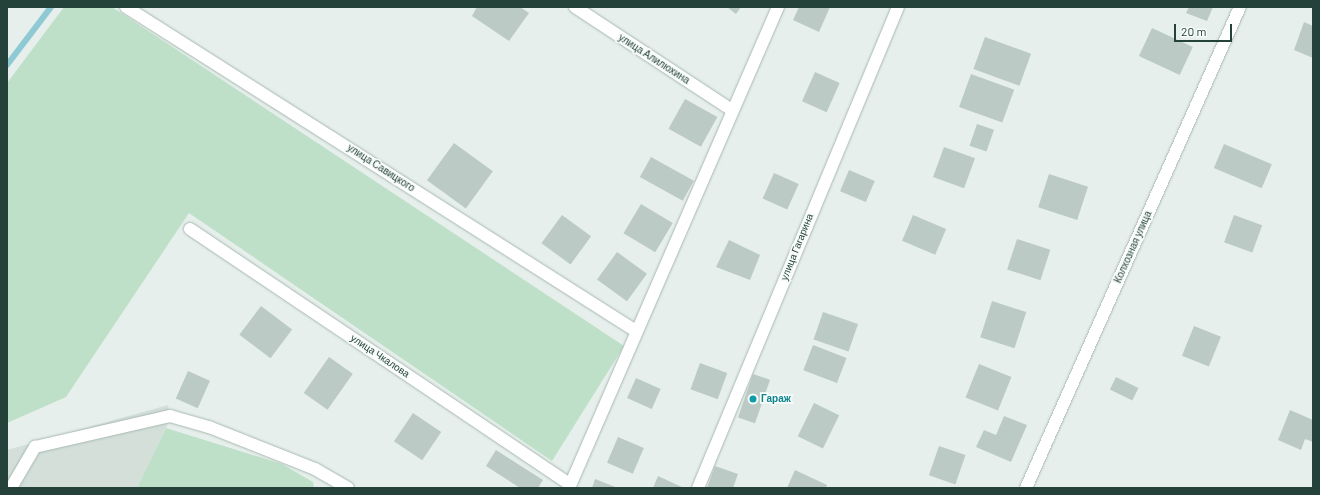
<!DOCTYPE html>
<meta charset="utf-8">
<style>
body{margin:0}
#map{position:relative;width:1320px;height:495px;overflow:hidden;background:#e6efeb;font-family:Barlow,sans-serif}
div>[style]{position:absolute}
[style*='--x']{left:calc(var(--x)*1px);top:calc(var(--y)*1px);width:calc(var(--w)*1px);rotate:calc(var(--a)*1deg)}
.built>*{inset:0;background:#d4dfda}
.green>*{inset:0;background:#bfe0c8}
.stream>*{height:6px;margin:-3px;padding:0 3px;transform-origin:3px;border-radius:3px;background:#8ec9d4}
.building>*{inset:0;background:#bbcac4;transform-origin:0 0}
.roads{filter:drop-shadow(0 0 1px #a8b8b2) drop-shadow(0 0 1px #a8b8b2)}
.minor>*{height:12px;margin:-6px;padding:0 6px;transform-origin:6px;border-radius:6px;background:#fff}
.dots>*{width:11px;height:11px;translate:-50% -50%;box-sizing:border-box;border:2px solid #f7fbf9;border-radius:50%}
span{translate:-50% -50%;white-space:nowrap;text-align:center;line-height:1.15;-webkit-text-stroke:3.5px #f7fbf9;paint-order:stroke}
.street-label{font-size:10px;color:#24423a}
.culture-label{font-size:10px;color:#0d838f;font-weight:700}
.left{translate:0 -50%;text-align:left}
.frame{position:absolute;inset:0;border:8px solid #24423a;pointer-events:none}
.scale{position:absolute;left:1174px;top:24px;width:58px;height:18px;box-sizing:border-box;border:2px solid #24423a;border-top:0;padding-left:5px;font-size:12px;line-height:14px;white-space:nowrap;color:#24423a;-webkit-text-stroke:3px #f7fbf9;paint-order:stroke}
</style>
<div id="map">
<div class="built">
<div style="clip-path:polygon(168px 405px,170px 416px,166px 428px,137px 488px,7px 488px,7px 450px)"></div>
</div>
<div class="green">
<div style="clip-path:polygon(64px 7px,112px 7px,624px 346px,552px 461px,189px 213px,66px 397px,7px 423px,7px 83px)"></div>
<div style="clip-path:polygon(166px 428px,282px 464px,313px 482px,314px 488px,137px 488px)"></div>
</div>
<div class="stream">
<div style="--x:7;--y:65;--w:73;--a:-52.8"></div>
</div>
<div class="building">
<div style="clip-path:polygon(477px 7px,520px 7px,529px 13px,509px 41px,472px 16px)"></div>
<div style="clip-path:polygon(727px 7px,741px 7px,736px 14px)"></div>
<div style="clip-path:polygon(799px 7px,830px 7px,819px 32px,793px 20px)"></div>
<div style="clip-path:polygon(1189px 7px,1213px 7px,1207px 21px,1186px 13px)"></div>
<div style="clip-path:polygon(1304px 22px,1313px 26px,1313px 58px,1294px 50px)"></div>
<div style="left:1152px;top:28px;width:45px;height:31px;rotate:25deg"></div>
<div style="left:985px;top:37px;width:49px;height:34px;rotate:20deg"></div>
<div style="left:815px;top:72px;width:27px;height:32px;rotate:24deg"></div>
<div style="left:971px;top:74px;width:46px;height:35px;rotate:20deg"></div>
<div style="left:685px;top:99px;width:37px;height:34px;rotate:29deg"></div>
<div style="left:977px;top:124px;width:18px;height:23px;rotate:19deg"></div>
<div style="left:454px;top:143px;width:48px;height:46px;rotate:36deg"></div>
<div style="left:1224px;top:144px;width:52px;height:26px;rotate:23deg"></div>
<div style="left:944px;top:147px;width:33px;height:32px;rotate:20deg"></div>
<div style="left:651px;top:157px;width:49px;height:23px;rotate:29deg"></div>
<div style="left:849px;top:170px;width:28px;height:23px;rotate:23deg"></div>
<div style="left:774px;top:173px;width:27px;height:28px;rotate:24deg"></div>
<div style="left:1049px;top:174px;width:41px;height:35px;rotate:18deg"></div>
<div style="left:641px;top:204px;width:37px;height:34px;rotate:31deg"></div>
<div style="left:562px;top:215px;width:36px;height:35px;rotate:36deg"></div>
<div style="left:913px;top:215px;width:36px;height:28px;rotate:23deg"></div>
<div style="left:1234px;top:215px;width:30px;height:29px;rotate:20deg"></div>
<div style="left:1017px;top:239px;width:35px;height:32px;rotate:18deg"></div>
<div style="clip-path:polygon(729px 240px,760px 255px,750px 280px,716px 267px)"></div>
<div style="left:617px;top:252px;width:37px;height:34px;rotate:36deg"></div>
<div style="left:992px;top:301px;width:36px;height:38px;rotate:18deg"></div>
<div style="left:261px;top:306px;width:39px;height:36px;rotate:37deg"></div>
<div style="left:823px;top:312px;width:37px;height:29px;rotate:19deg"></div>
<div style="left:1194px;top:326px;width:29px;height:32px;rotate:22deg"></div>
<div style="left:813px;top:345px;width:36px;height:27px;rotate:21deg"></div>
<div style="left:329px;top:357px;width:29px;height:44px;rotate:35deg"></div>
<div style="left:700px;top:363px;width:29px;height:28px;rotate:20deg"></div>
<div style="left:979px;top:364px;width:35px;height:36px;rotate:22deg"></div>
<div style="left:188px;top:371px;width:24px;height:30px;rotate:24deg"></div>
<div style="left:753px;top:374px;width:18px;height:46px;rotate:19deg"></div>
<div style="left:1116px;top:377px;width:25px;height:14px;rotate:26deg"></div>
<div style="left:636px;top:378px;width:27px;height:22px;rotate:24deg"></div>
<div style="left:814px;top:403px;width:28px;height:37px;rotate:26deg"></div>
<div style="clip-path:polygon(1290px 410px,1313px 420px,1313px 442px,1305px 439px,1301px 450px,1278px 440px)"></div>
<div style="left:413px;top:413px;width:34px;height:34px;rotate:34deg"></div>
<div style="clip-path:polygon(1004px 416px,1027px 425px,1011px 462px,976px 447px,984px 430px,996px 435px)"></div>
<div style="left:618px;top:437px;width:28px;height:28px;rotate:23deg"></div>
<div style="left:939px;top:446px;width:28px;height:31px;rotate:19deg"></div>
<div style="clip-path:polygon(496px 450px,543px 480px,538px 488px,520px 488px,486px 466px)"></div>
<div style="clip-path:polygon(715px 466px,738px 474px,733px 488px,707px 488px)"></div>
<div style="clip-path:polygon(795px 470px,827px 485px,826px 488px,787px 488px)"></div>
<div style="clip-path:polygon(658px 476px,684px 488px,653px 488px)"></div>
<div style="clip-path:polygon(595px 479px,618px 488px,592px 488px)"></div>
</div>
<div class="roads">
<div class="minor">
<div style="--x:126;--y:7;--w:604;--a:32.43"></div>
<div style="--x:575;--y:7;--w:188;--a:33.3"></div>
<div style="--x:190;--y:229;--w:458;--a:33.9"></div>
<div style="--x:11;--y:488;--w:48;--a:-59.7"></div>
<div style="--x:35;--y:447;--w:139;--a:-12.9"></div>
<div style="--x:170;--y:416;--w:41;--a:15.8"></div>
<div style="--x:209;--y:427;--w:114;--a:21.6"></div>
<div style="--x:315;--y:469;--w:38;--a:30"></div>
<div style="--x:569;--y:488;--w:524;--a:-66.51"></div>
<div style="--x:698;--y:488;--w:521;--a:-67.42"></div>
<div style="--x:1026;--y:488;--w:526;--a:-66.02"></div>
</div>
</div>
<div class="dots">
<div style="left:753px;top:399px;background:#0f9aa8"></div>
</div>
<div class="street-label">
<span style="left:654px;top:59px;rotate:33deg">улица Алилюхина</span>
<span style="left:381px;top:168px;rotate:33deg">улица Савицкого</span>
<span style="left:797px;top:247px;rotate:-68deg">улица Гагарина</span>
<span style="left:1133px;top:247px;rotate:-66deg">Колхозная улица</span>
<span style="left:380px;top:356px;rotate:34deg">улица Чкалова</span>
</div>
<div class="culture-label">
<span class="left" style="left:761px;top:399px">Гараж</span>
</div>
<div class="frame"></div>
<div class="scale">20 m</div>
</div>
